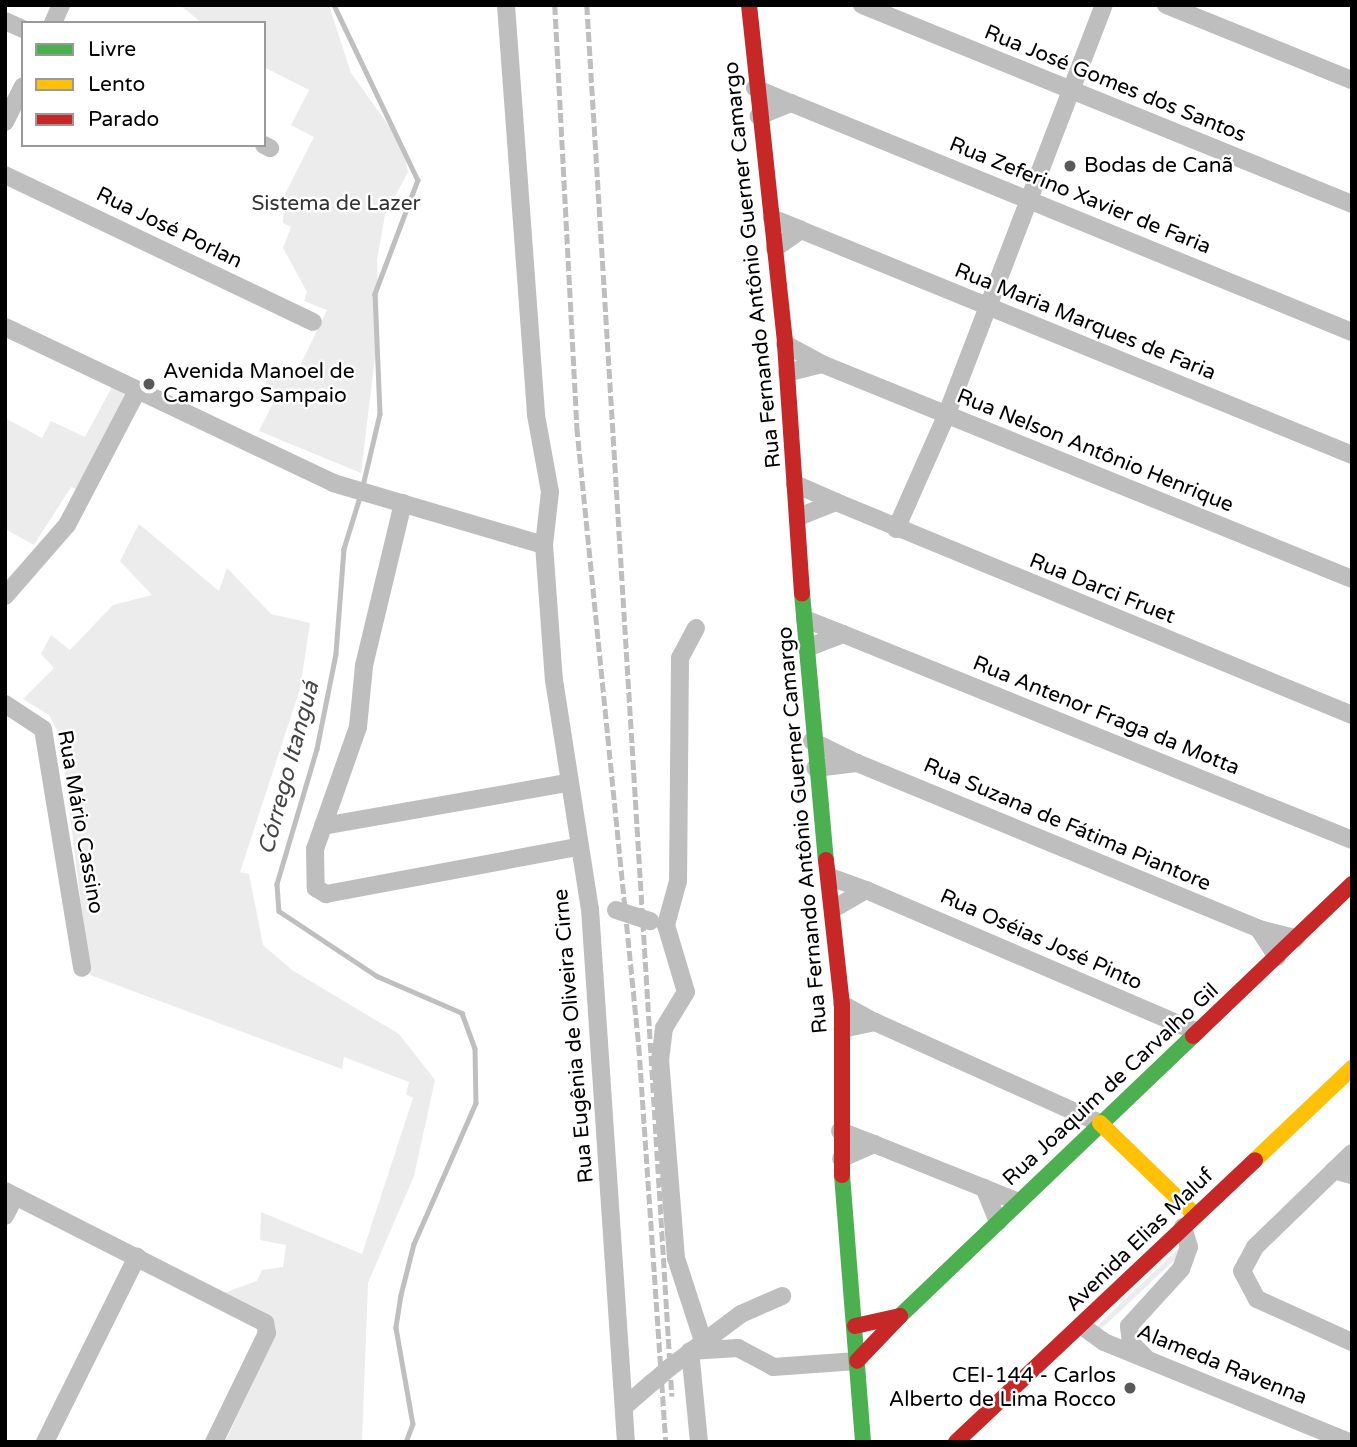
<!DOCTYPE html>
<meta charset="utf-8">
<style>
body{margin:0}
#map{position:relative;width:1357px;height:1447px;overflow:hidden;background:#fff;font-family:"Varela Round",sans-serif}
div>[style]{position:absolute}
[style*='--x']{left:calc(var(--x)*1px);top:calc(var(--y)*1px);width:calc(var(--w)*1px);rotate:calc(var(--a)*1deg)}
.green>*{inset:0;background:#ececec}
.stream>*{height:4.5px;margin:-2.25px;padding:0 2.25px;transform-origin:2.25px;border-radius:2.25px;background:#bfbfbf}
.street>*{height:18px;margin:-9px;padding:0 9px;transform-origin:9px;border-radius:9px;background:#bebebe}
.fast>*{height:16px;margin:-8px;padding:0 8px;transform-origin:8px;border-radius:8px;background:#4caf50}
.slow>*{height:16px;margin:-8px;padding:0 8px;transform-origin:8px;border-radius:8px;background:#ffc107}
.jam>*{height:16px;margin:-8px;padding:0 8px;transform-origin:8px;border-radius:8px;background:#c62828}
.rail>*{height:4.5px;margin-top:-2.25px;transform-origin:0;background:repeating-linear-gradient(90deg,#bebebe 0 10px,transparent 0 13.5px)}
.street-bridge>*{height:18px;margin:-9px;padding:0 9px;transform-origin:9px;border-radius:9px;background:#bebebe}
.dots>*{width:19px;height:19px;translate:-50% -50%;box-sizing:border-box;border:4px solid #fff;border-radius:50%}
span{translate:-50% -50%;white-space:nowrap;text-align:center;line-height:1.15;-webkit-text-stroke:5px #fff;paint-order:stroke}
.street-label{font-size:21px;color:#000}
.poi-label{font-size:21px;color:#000}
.left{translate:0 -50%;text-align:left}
.right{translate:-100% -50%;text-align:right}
.park-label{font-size:21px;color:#333}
.water-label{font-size:23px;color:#444;font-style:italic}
.frame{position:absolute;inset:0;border:7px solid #000;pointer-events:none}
.legend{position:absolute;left:21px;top:21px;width:245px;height:126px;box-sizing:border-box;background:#fff;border:2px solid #999;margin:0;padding:9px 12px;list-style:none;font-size:21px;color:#000}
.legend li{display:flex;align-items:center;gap:14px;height:35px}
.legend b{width:35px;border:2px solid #999}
</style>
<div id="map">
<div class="green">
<div style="clip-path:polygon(180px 5px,329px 5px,351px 73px,402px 144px,408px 172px,385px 215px,377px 260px,379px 324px,361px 473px,259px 431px,273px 403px,259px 397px,273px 367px,295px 376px,327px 310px,304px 301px,307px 292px,283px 248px,291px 227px,283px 223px,284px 196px,314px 137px,291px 125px,309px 90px,264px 67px,264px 23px,202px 23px)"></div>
<div style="clip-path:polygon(112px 387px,127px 395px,76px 489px,71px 487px,34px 545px,5px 529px,5px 418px,42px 438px,51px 421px,85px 437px)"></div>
<div style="clip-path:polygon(139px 524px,219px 591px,227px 568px,271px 614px,310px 623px,300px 689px,240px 872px,249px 874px,263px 945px,292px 970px,399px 1034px,435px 1080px,414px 1176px,368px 1283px,362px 1442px,225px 1442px,276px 1333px,268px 1317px,221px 1294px,257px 1281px,262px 1270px,283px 1267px,286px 1245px,260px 1240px,261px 1212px,362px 1254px,413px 1098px,406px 1094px,409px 1082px,344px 1057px,342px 1069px,90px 975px,60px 736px,49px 715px,23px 699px,54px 668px,41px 654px,51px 635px,70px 650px,113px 605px,152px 595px,120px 561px)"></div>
<div style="clip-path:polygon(1183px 1244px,1180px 1255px,1101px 1329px,1097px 1326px)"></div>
</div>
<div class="stream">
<div style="--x:334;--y:5;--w:194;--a:64.4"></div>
<div style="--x:418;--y:180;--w:122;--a:110.7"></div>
<div style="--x:375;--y:294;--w:120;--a:87.6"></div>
<div style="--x:380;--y:414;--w:74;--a:103.3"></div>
<div style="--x:361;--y:494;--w:58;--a:107.2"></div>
<div style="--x:344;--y:549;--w:105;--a:94.4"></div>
<div style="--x:336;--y:654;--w:97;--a:101.3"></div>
<div style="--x:317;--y:749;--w:141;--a:106.5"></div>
<div style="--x:277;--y:884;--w:27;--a:86"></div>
<div style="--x:279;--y:911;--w:118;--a:33.6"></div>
<div style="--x:377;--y:976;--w:93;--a:23.5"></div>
<div style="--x:462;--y:1013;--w:37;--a:70"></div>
<div style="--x:475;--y:1048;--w:55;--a:89"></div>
<div style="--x:476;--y:1103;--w:154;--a:113.7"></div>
<div style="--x:414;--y:1244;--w:53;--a:104.3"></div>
<div style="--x:401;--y:1295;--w:33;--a:99"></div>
<div style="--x:396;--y:1328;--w:97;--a:80"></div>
<div style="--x:413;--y:1424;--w:19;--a:111"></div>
</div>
<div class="street">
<div style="--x:506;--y:5;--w:411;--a:85.8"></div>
<div style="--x:536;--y:415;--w:78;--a:79.7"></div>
<div style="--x:550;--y:492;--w:53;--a:96.5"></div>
<div style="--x:544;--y:545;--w:135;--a:85.8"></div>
<div style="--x:554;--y:680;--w:232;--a:81.1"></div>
<div style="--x:590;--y:909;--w:534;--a:86.14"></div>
<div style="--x:862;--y:5;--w:529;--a:22.1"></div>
<div style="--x:1166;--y:5;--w:201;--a:22"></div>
<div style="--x:5;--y:21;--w:20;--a:24"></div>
<div style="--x:53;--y:23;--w:20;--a:-66"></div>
<div style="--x:755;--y:88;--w:39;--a:23"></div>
<div style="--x:791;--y:103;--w:35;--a:158"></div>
<div style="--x:791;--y:103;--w:606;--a:22.21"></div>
<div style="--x:5;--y:122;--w:40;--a:-63.4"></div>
<div style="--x:264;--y:145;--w:7;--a:27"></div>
<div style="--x:5;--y:175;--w:341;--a:25.5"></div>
<div style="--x:772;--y:218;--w:31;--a:22"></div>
<div style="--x:801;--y:230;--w:32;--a:145"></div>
<div style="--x:801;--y:230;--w:595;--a:22.21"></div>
<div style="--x:5;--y:327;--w:363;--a:25.4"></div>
<div style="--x:333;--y:483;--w:220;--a:16.4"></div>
<div style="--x:785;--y:344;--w:42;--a:28.4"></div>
<div style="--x:822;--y:364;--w:36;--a:166"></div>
<div style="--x:822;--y:364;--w:572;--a:22.08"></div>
<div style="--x:795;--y:484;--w:45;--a:23.7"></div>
<div style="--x:836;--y:502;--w:41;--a:158.5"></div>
<div style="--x:836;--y:502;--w:558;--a:22.43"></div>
<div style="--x:403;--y:503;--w:168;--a:103.5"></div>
<div style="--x:364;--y:666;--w:61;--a:95.6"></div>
<div style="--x:358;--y:727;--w:129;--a:109.4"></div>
<div style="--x:315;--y:849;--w:39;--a:89"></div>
<div style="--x:316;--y:888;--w:12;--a:31"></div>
<div style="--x:326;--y:894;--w:256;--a:-10.6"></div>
<div style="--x:896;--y:529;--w:124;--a:-66.1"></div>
<div style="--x:946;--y:416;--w:440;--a:-69"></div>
<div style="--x:5;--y:596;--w:94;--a:-48.9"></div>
<div style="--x:67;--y:525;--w:149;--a:-62.4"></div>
<div style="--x:805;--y:619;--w:41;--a:21.5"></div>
<div style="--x:843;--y:634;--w:39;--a:159"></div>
<div style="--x:696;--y:628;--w:34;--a:118"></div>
<div style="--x:680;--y:658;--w:223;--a:90.5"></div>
<div style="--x:678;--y:881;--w:46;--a:105.3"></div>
<div style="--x:666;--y:925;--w:70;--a:73.4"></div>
<div style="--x:686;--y:992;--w:42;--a:121.4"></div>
<div style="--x:664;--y:1028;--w:31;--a:97"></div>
<div style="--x:660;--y:1059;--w:200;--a:85.4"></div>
<div style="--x:676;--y:1258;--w:87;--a:72"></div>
<div style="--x:843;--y:634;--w:549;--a:22.03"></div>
<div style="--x:5;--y:704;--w:45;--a:33.3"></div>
<div style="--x:43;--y:729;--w:242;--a:80.7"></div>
<div style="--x:812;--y:741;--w:50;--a:26.1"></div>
<div style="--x:857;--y:763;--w:42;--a:173.2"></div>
<div style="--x:857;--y:763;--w:435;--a:22.4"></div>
<div style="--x:323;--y:826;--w:248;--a:-10"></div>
<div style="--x:830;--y:877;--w:38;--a:20"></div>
<div style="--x:866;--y:890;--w:38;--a:150"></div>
<div style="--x:866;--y:890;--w:360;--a:23.2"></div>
<div style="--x:1277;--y:957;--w:33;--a:-123"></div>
<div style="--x:1259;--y:929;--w:38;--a:14"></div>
<div style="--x:842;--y:1004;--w:38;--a:29"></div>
<div style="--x:875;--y:1022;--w:33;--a:168"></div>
<div style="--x:875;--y:1022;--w:247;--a:24.2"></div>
<div style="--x:840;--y:1131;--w:36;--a:21"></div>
<div style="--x:874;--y:1144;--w:36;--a:156"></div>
<div style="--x:874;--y:1144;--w:118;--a:21.8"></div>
<div style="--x:1352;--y:1153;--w:135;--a:135.9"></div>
<div style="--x:1255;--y:1247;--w:27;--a:118"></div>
<div style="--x:1242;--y:1271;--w:32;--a:62"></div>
<div style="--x:1257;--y:1299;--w:104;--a:24.4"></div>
<div style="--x:1334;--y:1170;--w:19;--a:16"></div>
<div style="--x:5;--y:1191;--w:292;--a:26.9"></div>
<div style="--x:265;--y:1323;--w:10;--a:79"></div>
<div style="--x:267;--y:1333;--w:121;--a:115.9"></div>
<div style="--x:5;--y:1216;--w:22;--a:-63"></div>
<div style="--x:998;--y:1222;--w:37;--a:-112"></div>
<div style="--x:984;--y:1188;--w:37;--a:22"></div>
<div style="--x:1082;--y:1326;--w:27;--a:36"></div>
<div style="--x:1104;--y:1342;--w:265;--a:22.2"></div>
<div style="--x:1145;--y:1357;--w:20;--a:-135"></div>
<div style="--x:1131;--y:1343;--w:17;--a:-97"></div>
<div style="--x:1129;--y:1326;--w:77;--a:-47.6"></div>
<div style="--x:1181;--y:1269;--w:23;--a:-70"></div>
<div style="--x:1189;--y:1247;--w:21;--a:-107"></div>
<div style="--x:669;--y:1368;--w:90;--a:-36.9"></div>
<div style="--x:741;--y:1314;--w:45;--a:-23.7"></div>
<div style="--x:624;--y:1407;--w:38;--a:-41"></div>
<div style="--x:45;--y:1442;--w:207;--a:-63.6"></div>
<div style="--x:699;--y:1442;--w:91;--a:-95.6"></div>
<div style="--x:690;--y:1351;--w:48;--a:-3.6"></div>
<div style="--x:738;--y:1348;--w:40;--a:28"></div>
<div style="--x:773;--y:1367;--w:84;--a:-4.1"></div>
</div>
<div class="fast">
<div style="--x:802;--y:593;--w:268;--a:84.9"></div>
<div style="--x:842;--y:1175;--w:268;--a:85.5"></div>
<div style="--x:900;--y:1316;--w:405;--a:-43.7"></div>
</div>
<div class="slow">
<div style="--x:1100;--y:1123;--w:132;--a:44.1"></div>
<div style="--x:1255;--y:1160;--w:134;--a:-43.5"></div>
</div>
<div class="jam">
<div style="--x:749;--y:5;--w:341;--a:83.9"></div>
<div style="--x:785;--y:344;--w:250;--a:86.1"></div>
<div style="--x:826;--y:860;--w:145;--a:83.7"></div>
<div style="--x:842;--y:1004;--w:171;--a:90"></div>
<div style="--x:1193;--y:1036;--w:220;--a:-43.7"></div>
<div style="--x:855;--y:1326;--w:46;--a:-12.5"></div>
<div style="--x:900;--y:1316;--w:62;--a:133.7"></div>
<div style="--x:956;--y:1442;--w:411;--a:-43.3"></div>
</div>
<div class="rail">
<div style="--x:555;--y:5;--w:423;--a:87"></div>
<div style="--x:577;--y:427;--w:622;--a:84.28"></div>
<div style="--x:639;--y:1046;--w:397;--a:86.1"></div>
<div style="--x:587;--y:5;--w:1394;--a:86.5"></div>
</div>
<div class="street-bridge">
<div style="--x:616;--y:910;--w:36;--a:18"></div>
<div style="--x:653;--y:1382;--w:21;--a:-41"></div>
</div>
<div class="dots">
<div style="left:1070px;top:166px;background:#595959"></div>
<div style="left:149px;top:384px;background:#595959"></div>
<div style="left:1130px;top:1388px;background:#595959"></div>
</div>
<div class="street-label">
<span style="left:1115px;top:84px;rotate:22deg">Rua José Gomes dos Santos</span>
<span style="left:1080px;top:196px;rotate:22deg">Rua Zeferino Xavier de Faria</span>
<span style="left:169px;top:228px;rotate:26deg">Rua José Porlan</span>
<span style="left:753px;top:265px;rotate:-96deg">Rua Fernando Antônio Guerner Camargo</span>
<span style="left:1085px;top:322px;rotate:22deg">Rua Maria Marques de Faria</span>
<span style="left:1095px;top:451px;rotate:22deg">Rua Nelson Antônio Henrique</span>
<span style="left:1102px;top:589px;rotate:22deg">Rua Darci Fruet</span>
<span style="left:1106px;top:716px;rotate:22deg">Rua Antenor Fraga da Motta</span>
<span style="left:80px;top:822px;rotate:80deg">Rua Mário Cassino</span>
<span style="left:1067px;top:825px;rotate:23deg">Rua Suzana de Fátima Piantore</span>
<span style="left:803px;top:830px;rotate:-95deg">Rua Fernando Antônio Guerner Camargo</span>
<span style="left:1041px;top:940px;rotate:24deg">Rua Oséias José Pinto</span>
<span style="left:574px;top:1036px;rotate:-95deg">Rua Eugênia de Oliveira Cirne</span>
<span style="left:1111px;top:1085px;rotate:-43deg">Rua Joaquim de Carvalho Gil</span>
<span style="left:1140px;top:1240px;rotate:-44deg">Avenida Elias Maluf</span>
<span style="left:1222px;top:1365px;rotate:22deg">Alameda Ravenna</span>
</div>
<div class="poi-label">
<span class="left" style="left:1084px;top:166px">Bodas de Canã</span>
<span class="left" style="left:163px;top:384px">Avenida Manoel de<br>Camargo Sampaio</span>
<span class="right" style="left:1116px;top:1388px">CEI-144 - Carlos<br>Alberto de Lima Rocco</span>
</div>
<div class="park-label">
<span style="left:336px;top:204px">Sistema de Lazer</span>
</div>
<div class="water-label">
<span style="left:289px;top:768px;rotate:-75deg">Córrego Itanguá</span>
</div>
<div class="frame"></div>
<ul class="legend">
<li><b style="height:9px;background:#4caf50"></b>Livre</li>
<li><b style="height:9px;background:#ffc107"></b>Lento</li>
<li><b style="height:9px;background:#c62828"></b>Parado</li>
</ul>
</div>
